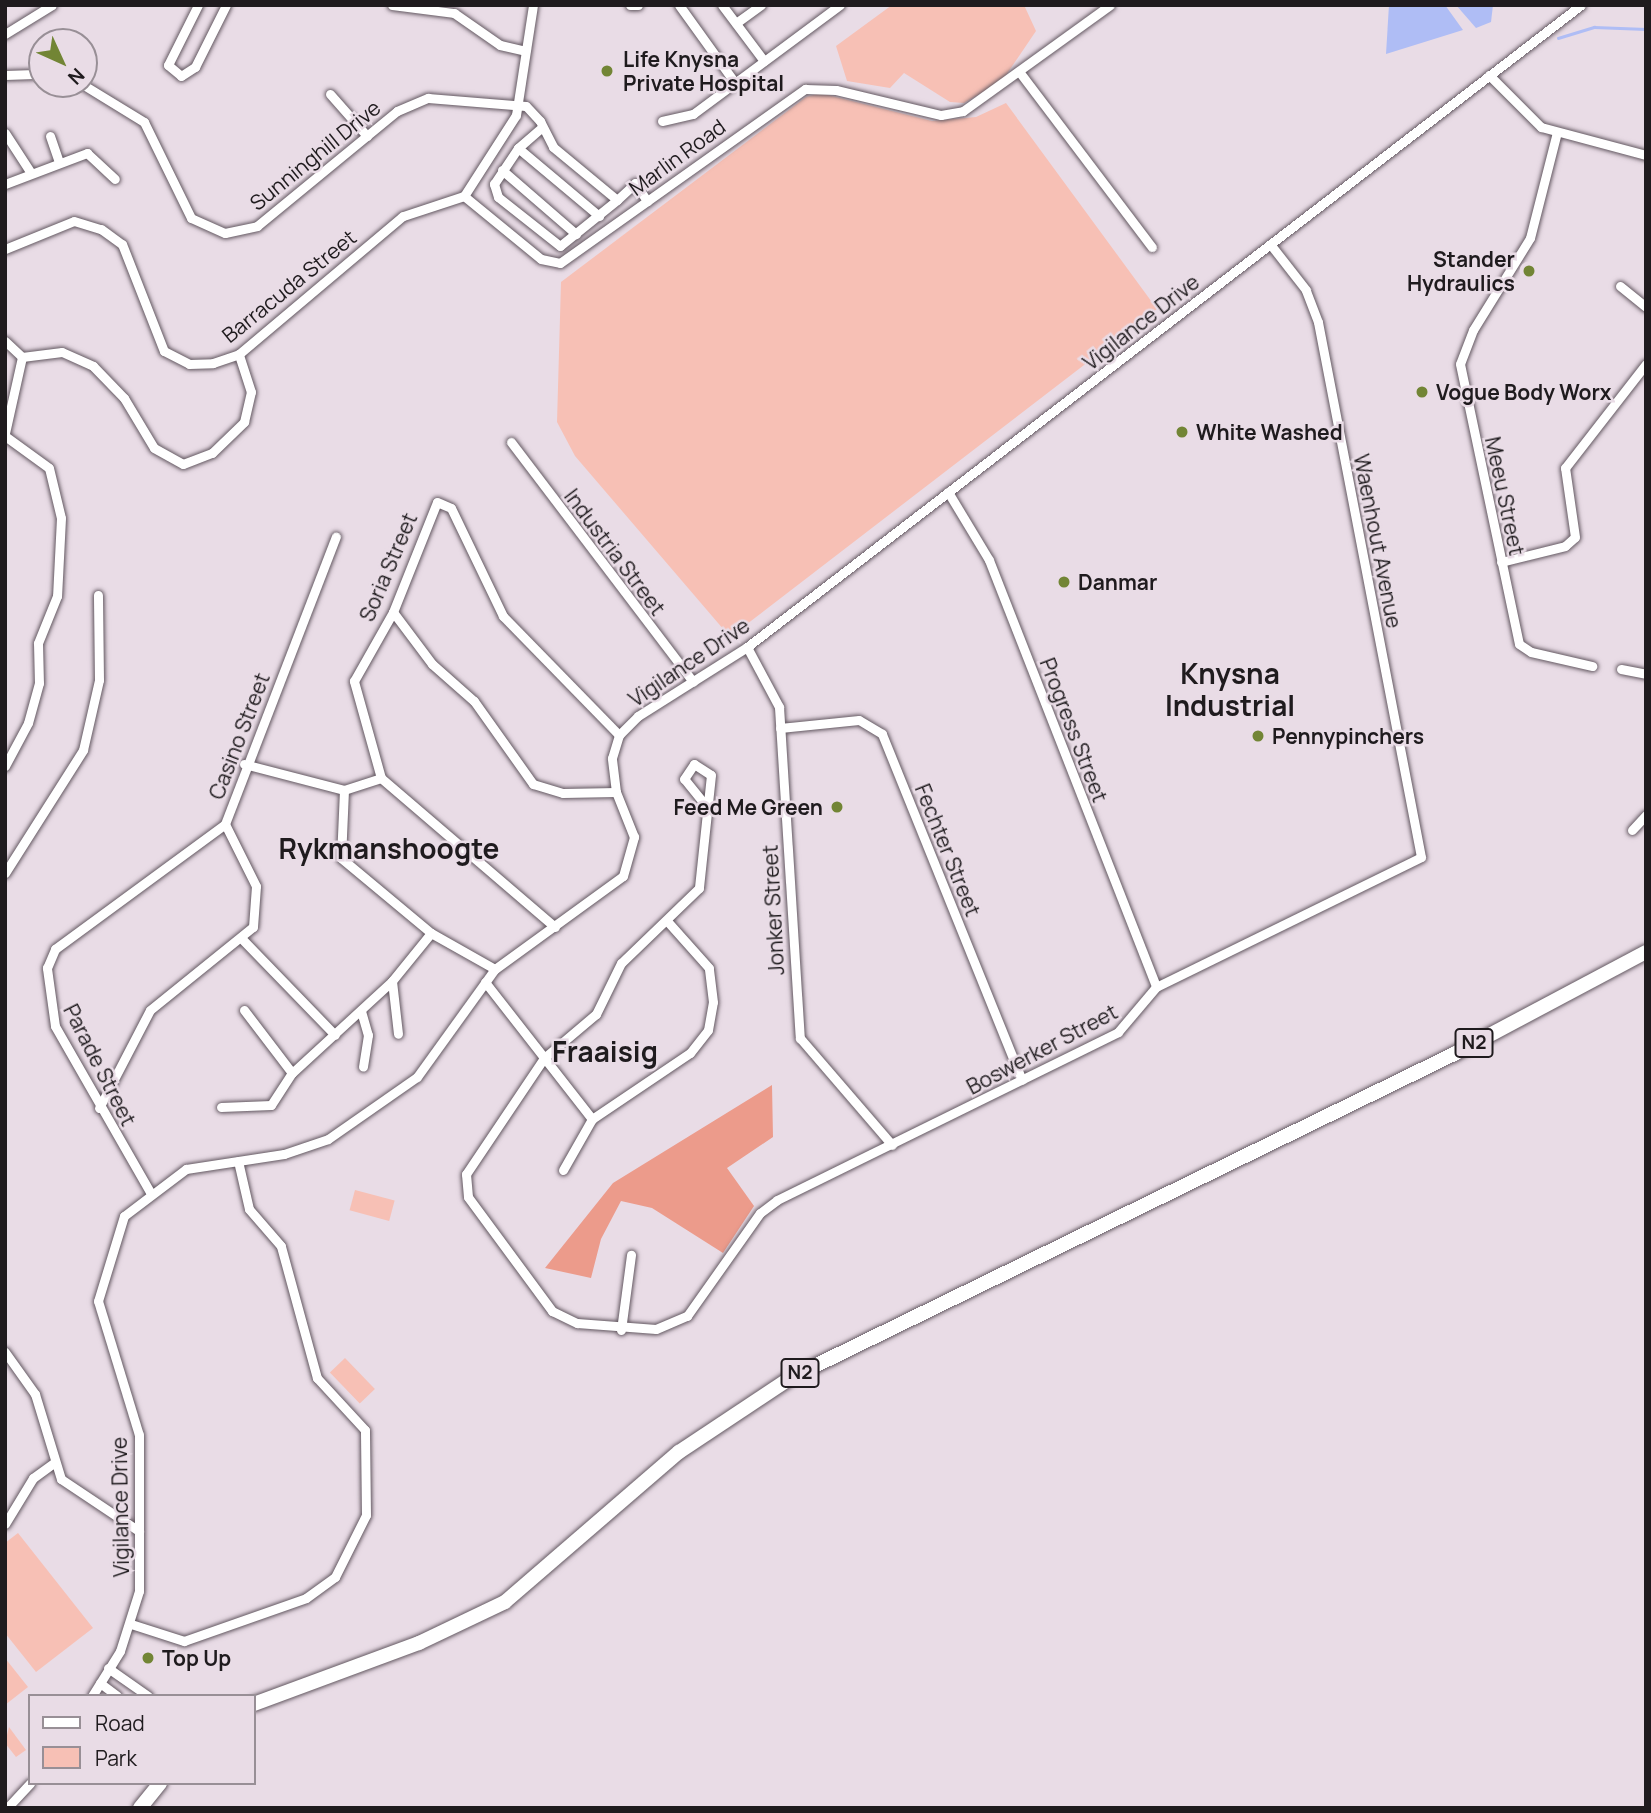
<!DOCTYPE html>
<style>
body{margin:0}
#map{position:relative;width:1651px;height:1813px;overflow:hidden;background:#e9dce6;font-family:Manrope,sans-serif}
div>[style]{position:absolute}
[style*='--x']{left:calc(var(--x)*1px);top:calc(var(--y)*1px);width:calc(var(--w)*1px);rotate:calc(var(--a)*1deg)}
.green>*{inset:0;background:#f7c0b5;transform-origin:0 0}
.forest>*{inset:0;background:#ec9b8b}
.water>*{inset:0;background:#afbdf5}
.stream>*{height:2.5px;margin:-1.25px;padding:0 1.25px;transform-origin:1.25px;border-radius:1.25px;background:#afbdf5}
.roads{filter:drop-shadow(0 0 2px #635861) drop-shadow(0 0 2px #635861)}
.minor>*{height:9px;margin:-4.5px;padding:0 4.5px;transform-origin:4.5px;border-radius:4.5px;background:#fff}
.trunk>*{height:14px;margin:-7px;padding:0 7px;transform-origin:7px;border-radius:7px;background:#fff}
.dots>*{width:19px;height:19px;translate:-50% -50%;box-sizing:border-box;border:4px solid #e9dce6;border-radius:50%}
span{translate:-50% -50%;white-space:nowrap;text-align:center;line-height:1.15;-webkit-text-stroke:5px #e9dce6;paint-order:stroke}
.shield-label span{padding:2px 5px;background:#e9dce6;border:2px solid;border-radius:5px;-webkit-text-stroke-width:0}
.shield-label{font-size:19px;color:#1f1b1e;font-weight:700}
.poi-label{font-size:21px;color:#1f1b1e;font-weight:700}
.left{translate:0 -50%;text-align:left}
.right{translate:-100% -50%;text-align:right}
.street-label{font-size:21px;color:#1f1b1e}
.district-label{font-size:28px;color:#1f1b1e;font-weight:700}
.frame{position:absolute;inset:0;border:7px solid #1f1b1e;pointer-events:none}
.legend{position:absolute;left:28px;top:1694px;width:228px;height:91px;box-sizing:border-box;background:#e9dce6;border:2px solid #988f96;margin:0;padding:9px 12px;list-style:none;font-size:21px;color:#1f1b1e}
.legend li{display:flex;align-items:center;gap:14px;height:35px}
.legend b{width:35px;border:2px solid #988f96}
.north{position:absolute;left:28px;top:28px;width:70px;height:70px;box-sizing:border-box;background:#e9dce6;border:2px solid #988f96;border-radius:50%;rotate:135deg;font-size:19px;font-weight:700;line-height:28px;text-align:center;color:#1f1b1e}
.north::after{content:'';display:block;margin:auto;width:24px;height:32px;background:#728535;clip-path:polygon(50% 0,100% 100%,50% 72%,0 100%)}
</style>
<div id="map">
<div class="green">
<div style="clip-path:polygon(892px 5px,1024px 5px,1036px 31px,1002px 81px,964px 103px,950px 102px,904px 73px,890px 88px,847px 81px,836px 46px)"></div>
<div style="clip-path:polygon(820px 93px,932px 121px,976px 117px,1006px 103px,1157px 309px,730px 637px,575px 456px,557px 422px,561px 282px,806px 97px)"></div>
<div style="left:355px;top:1190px;width:41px;height:21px;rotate:15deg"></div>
<div style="left:345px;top:1358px;width:43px;height:21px;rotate:46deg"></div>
<div style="clip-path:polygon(18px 1533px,93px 1628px,36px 1672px,5px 1633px,5px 1543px)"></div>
<div style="clip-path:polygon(5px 1658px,28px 1687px,5px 1705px)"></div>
<div style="clip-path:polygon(9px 1727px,26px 1750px,16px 1757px,5px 1743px)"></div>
</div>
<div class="forest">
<div style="clip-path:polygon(772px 1085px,773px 1137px,727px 1168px,754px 1206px,723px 1253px,652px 1208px,621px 1201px,601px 1239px,591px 1278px,545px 1268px,613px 1183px)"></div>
</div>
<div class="water">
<div style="clip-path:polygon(1389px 5px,1445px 5px,1463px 30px,1386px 54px)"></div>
<div style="clip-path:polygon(1456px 5px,1493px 5px,1491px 22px,1476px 28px)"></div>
</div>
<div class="stream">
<div style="--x:1558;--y:38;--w:38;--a:-17"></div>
<div style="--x:1594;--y:27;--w:52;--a:2.2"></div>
</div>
<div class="roads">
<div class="minor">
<div style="--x:198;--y:5;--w:67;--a:116.6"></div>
<div style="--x:168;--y:65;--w:17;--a:40"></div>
<div style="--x:181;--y:76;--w:17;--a:-33"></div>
<div style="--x:195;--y:67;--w:69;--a:-63.4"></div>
<div style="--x:392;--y:5;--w:63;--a:7.4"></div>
<div style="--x:454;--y:13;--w:56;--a:34.8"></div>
<div style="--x:500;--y:45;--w:26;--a:13"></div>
<div style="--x:630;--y:5;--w:8;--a:0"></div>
<div style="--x:679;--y:5;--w:96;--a:54.3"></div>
<div style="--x:722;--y:5;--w:70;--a:53.1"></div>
<div style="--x:736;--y:23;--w:31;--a:-36"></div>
<div style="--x:5;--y:34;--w:55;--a:-31.7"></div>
<div style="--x:1021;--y:74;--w:217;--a:52.9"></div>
<div style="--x:5;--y:75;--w:37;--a:-2"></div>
<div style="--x:1489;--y:75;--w:74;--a:45"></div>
<div style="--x:1541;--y:127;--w:109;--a:14.9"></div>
<div style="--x:82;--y:84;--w:73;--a:31.5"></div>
<div style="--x:144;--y:122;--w:107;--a:63.9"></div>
<div style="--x:191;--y:218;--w:37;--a:24"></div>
<div style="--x:225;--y:233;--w:33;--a:-12"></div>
<div style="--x:257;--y:226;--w:181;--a:-39.4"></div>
<div style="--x:397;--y:111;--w:34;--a:-23"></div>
<div style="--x:428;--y:98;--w:98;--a:4.7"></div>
<div style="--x:526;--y:106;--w:21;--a:47"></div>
<div style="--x:540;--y:121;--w:29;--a:63"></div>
<div style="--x:553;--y:147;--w:83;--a:39.6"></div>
<div style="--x:617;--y:200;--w:73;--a:141.1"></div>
<div style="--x:560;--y:246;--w:79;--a:-141.7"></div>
<div style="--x:498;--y:197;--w:14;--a:-107"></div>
<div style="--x:494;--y:184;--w:43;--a:-56.3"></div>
<div style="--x:518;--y:148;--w:30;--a:-41"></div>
<div style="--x:330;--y:94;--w:56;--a:48.6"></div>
<div style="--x:662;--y:121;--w:32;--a:-13"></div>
<div style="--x:693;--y:114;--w:183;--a:-36.6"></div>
<div style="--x:1557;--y:132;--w:109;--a:104.3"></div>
<div style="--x:1530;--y:238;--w:108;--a:121.8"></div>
<div style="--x:1473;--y:330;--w:36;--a:111"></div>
<div style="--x:1460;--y:364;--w:286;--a:78.1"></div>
<div style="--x:1519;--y:644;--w:14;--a:34"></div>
<div style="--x:1531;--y:652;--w:63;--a:12.9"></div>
<div style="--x:5;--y:133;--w:48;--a:57"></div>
<div style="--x:50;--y:136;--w:28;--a:71"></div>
<div style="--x:518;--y:148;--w:106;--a:40"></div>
<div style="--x:502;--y:170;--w:98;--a:40.9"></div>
<div style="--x:5;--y:184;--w:88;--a:-20.7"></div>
<div style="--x:87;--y:153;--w:38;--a:43"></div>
<div style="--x:464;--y:196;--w:99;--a:39.3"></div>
<div style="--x:541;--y:259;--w:19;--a:12"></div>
<div style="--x:560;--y:263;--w:301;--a:-35.4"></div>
<div style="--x:805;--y:89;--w:31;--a:2"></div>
<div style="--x:836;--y:90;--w:108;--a:13.4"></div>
<div style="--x:941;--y:115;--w:22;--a:-10"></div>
<div style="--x:963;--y:111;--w:181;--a:-35.8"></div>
<div style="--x:464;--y:196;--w:96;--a:-57.3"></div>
<div style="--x:516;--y:115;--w:111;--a:-81.2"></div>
<div style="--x:617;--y:200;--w:25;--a:-43"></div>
<div style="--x:635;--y:183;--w:22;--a:56"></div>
<div style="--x:5;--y:249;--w:74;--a:-22.1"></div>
<div style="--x:74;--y:221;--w:28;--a:17"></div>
<div style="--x:101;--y:229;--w:26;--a:36"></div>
<div style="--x:122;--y:244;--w:115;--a:68.6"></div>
<div style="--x:164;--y:351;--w:28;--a:27"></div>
<div style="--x:189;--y:364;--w:24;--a:-2"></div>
<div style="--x:213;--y:363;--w:28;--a:-19"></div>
<div style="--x:239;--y:354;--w:214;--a:-40.1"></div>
<div style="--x:403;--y:216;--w:64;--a:-18.2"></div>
<div style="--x:1620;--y:286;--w:33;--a:39"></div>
<div style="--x:5;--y:341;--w:23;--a:43"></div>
<div style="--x:22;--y:357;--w:40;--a:-7.1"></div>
<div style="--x:62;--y:352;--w:34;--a:24"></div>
<div style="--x:93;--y:366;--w:45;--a:45.9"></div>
<div style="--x:124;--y:398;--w:58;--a:59"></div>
<div style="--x:154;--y:448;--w:33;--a:29"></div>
<div style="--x:183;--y:464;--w:31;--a:-21"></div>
<div style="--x:212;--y:453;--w:45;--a:-44.1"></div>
<div style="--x:244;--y:422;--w:31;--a:-77"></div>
<div style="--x:251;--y:392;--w:40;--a:-108"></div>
<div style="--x:5;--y:433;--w:78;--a:-77.4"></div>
<div style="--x:5;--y:436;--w:54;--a:36"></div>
<div style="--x:49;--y:468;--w:51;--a:76.5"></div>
<div style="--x:61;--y:518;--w:78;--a:92.9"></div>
<div style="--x:57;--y:596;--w:51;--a:112"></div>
<div style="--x:38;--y:643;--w:40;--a:88.6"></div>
<div style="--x:39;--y:683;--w:41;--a:105.4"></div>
<div style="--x:28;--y:723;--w:49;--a:118.1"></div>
<div style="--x:511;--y:442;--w:301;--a:52.8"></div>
<div style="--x:948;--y:492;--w:79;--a:58.9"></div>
<div style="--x:989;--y:560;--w:458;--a:68.6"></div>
<div style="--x:1501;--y:562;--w:66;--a:-14"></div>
<div style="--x:1565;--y:546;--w:13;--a:-42"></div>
<div style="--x:1575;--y:537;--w:70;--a:-98.2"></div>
<div style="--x:1565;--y:468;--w:132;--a:-52.1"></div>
<div style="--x:393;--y:612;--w:65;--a:53.1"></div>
<div style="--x:432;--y:664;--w:56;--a:41.4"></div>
<div style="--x:474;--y:701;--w:102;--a:54.6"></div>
<div style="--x:533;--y:784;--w:31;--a:17"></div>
<div style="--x:563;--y:793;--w:53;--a:-1.1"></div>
<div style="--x:747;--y:647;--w:68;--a:61.9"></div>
<div style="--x:779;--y:707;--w:332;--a:86.4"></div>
<div style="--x:800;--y:1038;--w:141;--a:49.3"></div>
<div style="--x:1621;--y:669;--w:25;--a:11"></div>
<div style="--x:780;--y:728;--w:79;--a:-5.8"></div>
<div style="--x:859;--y:720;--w:27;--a:31"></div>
<div style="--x:882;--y:734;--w:373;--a:68"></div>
<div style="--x:244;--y:764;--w:103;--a:14.6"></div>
<div style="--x:381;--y:778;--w:101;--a:-105.6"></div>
<div style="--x:354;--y:681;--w:79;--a:-60.5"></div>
<div style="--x:393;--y:612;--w:118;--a:-68.2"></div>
<div style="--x:437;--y:502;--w:15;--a:23"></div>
<div style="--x:451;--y:508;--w:120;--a:64.3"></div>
<div style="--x:503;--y:616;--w:166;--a:45.7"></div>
<div style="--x:381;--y:778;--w:229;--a:40.6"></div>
<div style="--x:344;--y:790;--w:68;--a:92.5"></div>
<div style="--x:341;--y:858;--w:117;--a:39.8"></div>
<div style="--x:431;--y:933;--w:73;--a:29.4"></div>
<div style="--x:344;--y:790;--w:39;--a:-18"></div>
<div style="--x:707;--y:807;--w:36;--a:-129"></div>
<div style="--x:684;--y:779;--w:18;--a:-56"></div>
<div style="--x:694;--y:764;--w:20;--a:33"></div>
<div style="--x:711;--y:775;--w:114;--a:96.1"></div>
<div style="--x:699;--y:888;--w:108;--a:136.1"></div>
<div style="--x:621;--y:963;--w:57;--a:116.1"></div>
<div style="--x:596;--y:1014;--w:68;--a:139.8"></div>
<div style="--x:544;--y:1058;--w:140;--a:123.9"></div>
<div style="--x:466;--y:1174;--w:23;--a:85"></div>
<div style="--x:468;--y:1197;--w:142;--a:53.6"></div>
<div style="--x:552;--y:1311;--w:28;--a:26"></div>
<div style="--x:577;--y:1323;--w:79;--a:4.3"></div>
<div style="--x:656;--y:1329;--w:34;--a:-23"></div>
<div style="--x:687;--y:1316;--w:126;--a:-54.7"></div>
<div style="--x:760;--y:1213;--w:21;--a:-37"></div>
<div style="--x:777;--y:1200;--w:380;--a:-26.2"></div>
<div style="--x:1118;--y:1032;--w:59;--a:-49.8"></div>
<div style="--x:1156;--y:987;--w:295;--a:-26.1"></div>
<div style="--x:1421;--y:857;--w:545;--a:-100.9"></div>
<div style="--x:1318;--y:322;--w:34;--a:-111"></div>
<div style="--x:1306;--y:290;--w:58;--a:-128"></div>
<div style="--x:1632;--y:830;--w:21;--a:-47"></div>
<div style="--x:5;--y:873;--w:146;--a:-57.6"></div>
<div style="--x:83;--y:750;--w:72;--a:-77.1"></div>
<div style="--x:99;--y:680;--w:85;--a:-90.7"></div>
<div style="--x:243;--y:940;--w:132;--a:45.9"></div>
<div style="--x:392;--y:981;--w:53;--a:83.5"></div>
<div style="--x:485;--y:982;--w:174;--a:52"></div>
<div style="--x:244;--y:1010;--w:79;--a:52.7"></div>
<div style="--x:361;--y:1011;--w:25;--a:74"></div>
<div style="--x:368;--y:1035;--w:32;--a:99"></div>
<div style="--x:221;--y:1107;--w:50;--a:-2.3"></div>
<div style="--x:271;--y:1105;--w:38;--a:-57"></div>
<div style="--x:292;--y:1073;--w:136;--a:-42.6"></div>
<div style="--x:392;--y:981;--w:62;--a:-50.9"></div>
<div style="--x:99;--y:1108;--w:110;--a:-62.5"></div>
<div style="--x:150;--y:1010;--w:132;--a:-38.9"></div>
<div style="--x:253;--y:927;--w:41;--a:-85.8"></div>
<div style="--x:256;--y:886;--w:69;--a:-116.6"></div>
<div style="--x:563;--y:1170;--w:59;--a:-60.4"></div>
<div style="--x:592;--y:1119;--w:118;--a:-34"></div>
<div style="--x:690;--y:1053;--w:29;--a:-52"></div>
<div style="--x:708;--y:1030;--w:28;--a:-80"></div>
<div style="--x:713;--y:1002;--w:34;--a:-97"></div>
<div style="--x:709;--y:968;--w:62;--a:-131.7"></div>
<div style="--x:150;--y:1192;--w:191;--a:-119.8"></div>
<div style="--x:55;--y:1026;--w:59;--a:-97.9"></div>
<div style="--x:47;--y:968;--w:21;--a:-67"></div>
<div style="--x:55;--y:949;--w:211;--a:-36.3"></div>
<div style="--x:225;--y:824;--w:308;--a:-68.9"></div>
<div style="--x:621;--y:1330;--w:76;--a:-82.4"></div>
<div style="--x:5;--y:1352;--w:52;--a:54.5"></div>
<div style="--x:35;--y:1394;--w:89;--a:73"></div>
<div style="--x:61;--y:1479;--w:94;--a:33.7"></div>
<div style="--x:5;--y:1524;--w:54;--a:-58.7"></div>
<div style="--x:33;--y:1478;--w:27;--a:-36"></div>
<div style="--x:131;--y:1624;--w:56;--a:17.8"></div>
<div style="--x:184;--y:1641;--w:129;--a:-19.4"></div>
<div style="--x:306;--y:1598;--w:36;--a:-36"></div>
<div style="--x:335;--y:1577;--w:69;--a:-63.4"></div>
<div style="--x:366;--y:1515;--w:85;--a:-90.7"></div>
<div style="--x:365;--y:1430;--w:71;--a:-132.7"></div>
<div style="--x:317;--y:1378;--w:137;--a:-105.3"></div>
<div style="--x:281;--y:1246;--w:49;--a:-130.9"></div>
<div style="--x:249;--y:1209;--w:49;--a:-102.9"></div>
<div style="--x:108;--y:1668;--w:49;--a:35"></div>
<div style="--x:100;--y:1683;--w:21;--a:37"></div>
<div style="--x:92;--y:1696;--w:53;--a:-58.1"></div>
<div style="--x:120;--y:1651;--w:63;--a:-72.4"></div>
<div style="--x:139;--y:1591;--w:156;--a:-90"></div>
<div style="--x:139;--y:1435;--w:140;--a:-107"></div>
<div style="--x:98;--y:1301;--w:89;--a:-73"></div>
<div style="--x:124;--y:1216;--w:78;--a:-37.2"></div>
<div style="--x:186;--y:1169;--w:99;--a:-8.7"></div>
<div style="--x:284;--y:1154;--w:46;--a:-18.8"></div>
<div style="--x:328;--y:1139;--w:108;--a:-34.9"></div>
<div style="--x:417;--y:1077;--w:133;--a:-54.2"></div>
<div style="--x:495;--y:969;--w:158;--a:-36"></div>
<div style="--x:623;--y:876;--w:41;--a:-74.2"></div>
<div style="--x:634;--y:837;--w:48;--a:-111.8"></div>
<div style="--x:616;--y:792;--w:34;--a:-97"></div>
<div style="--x:612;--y:758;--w:24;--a:-73"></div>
<div style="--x:619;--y:735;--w:27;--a:-45"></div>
<div style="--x:638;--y:716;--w:129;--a:-32.3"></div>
<div style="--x:747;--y:647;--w:1052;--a:-37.59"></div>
<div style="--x:7;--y:1808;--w:34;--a:-47"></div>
</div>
<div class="trunk">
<div style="--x:254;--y:1704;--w:176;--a:-20.3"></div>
<div style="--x:419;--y:1643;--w:95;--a:-25.5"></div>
<div style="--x:505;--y:1602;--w:230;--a:-40.8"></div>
<div style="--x:679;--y:1452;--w:136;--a:-33.6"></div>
<div style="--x:792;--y:1377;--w:737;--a:-26.01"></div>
<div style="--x:1454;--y:1054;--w:217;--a:-28"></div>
<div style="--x:140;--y:1808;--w:32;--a:-51"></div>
</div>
</div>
<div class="dots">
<div style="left:607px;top:71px;background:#728535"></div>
<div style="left:1529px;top:271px;background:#728535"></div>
<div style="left:1422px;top:392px;background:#728535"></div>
<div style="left:1182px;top:432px;background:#728535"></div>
<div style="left:1064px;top:582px;background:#728535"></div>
<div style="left:1258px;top:736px;background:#728535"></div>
<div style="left:837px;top:807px;background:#728535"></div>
<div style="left:148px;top:1658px;background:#728535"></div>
</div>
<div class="shield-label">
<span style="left:1474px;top:1043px">N2</span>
<span style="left:800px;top:1373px">N2</span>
</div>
<div class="poi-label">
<span class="left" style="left:623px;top:71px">Life Knysna<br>Private Hospital</span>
<span class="right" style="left:1515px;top:271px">Stander<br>Hydraulics</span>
<span class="left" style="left:1436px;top:392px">Vogue Body Worx</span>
<span class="left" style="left:1196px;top:432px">White Washed</span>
<span class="left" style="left:1078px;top:582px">Danmar</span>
<span class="left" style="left:1272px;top:736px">Pennypinchers</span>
<span class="right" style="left:823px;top:807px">Feed Me Green</span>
<span class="left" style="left:162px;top:1658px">Top Up</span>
</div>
<div class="street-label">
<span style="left:315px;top:155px;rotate:-39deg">Sunninghill Drive</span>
<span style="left:677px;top:157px;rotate:-36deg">Marlin Road</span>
<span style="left:289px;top:286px;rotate:-39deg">Barracuda Street</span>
<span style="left:1141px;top:322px;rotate:-38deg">Vigilance Drive</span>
<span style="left:1505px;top:496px;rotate:78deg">Meeu Street</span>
<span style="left:1378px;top:541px;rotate:79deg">Waenhout Avenue</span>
<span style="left:615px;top:552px;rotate:53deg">Industria Street</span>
<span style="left:388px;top:567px;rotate:-67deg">Soria Street</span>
<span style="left:689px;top:662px;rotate:-34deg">Vigilance Drive</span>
<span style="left:1074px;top:730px;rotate:69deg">Progress Street</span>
<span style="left:239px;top:736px;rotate:-69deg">Casino Street</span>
<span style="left:948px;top:850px;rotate:68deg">Fechter Street</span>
<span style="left:773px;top:910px;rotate:-93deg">Jonker Street</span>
<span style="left:1042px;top:1049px;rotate:-28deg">Boswerker Street</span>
<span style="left:100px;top:1065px;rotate:63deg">Parade Street</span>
<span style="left:120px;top:1507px;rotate:-91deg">Vigilance Drive</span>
</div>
<div class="district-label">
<span style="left:1230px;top:689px">Knysna<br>Industrial</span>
<span style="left:389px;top:848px">Rykmanshoogte</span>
<span style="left:605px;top:1051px">Fraaisig</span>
</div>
<div class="frame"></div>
<ul class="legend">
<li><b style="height:9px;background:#fff"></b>Road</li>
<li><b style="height:19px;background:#f7c0b5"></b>Park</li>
</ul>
<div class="north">N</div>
</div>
